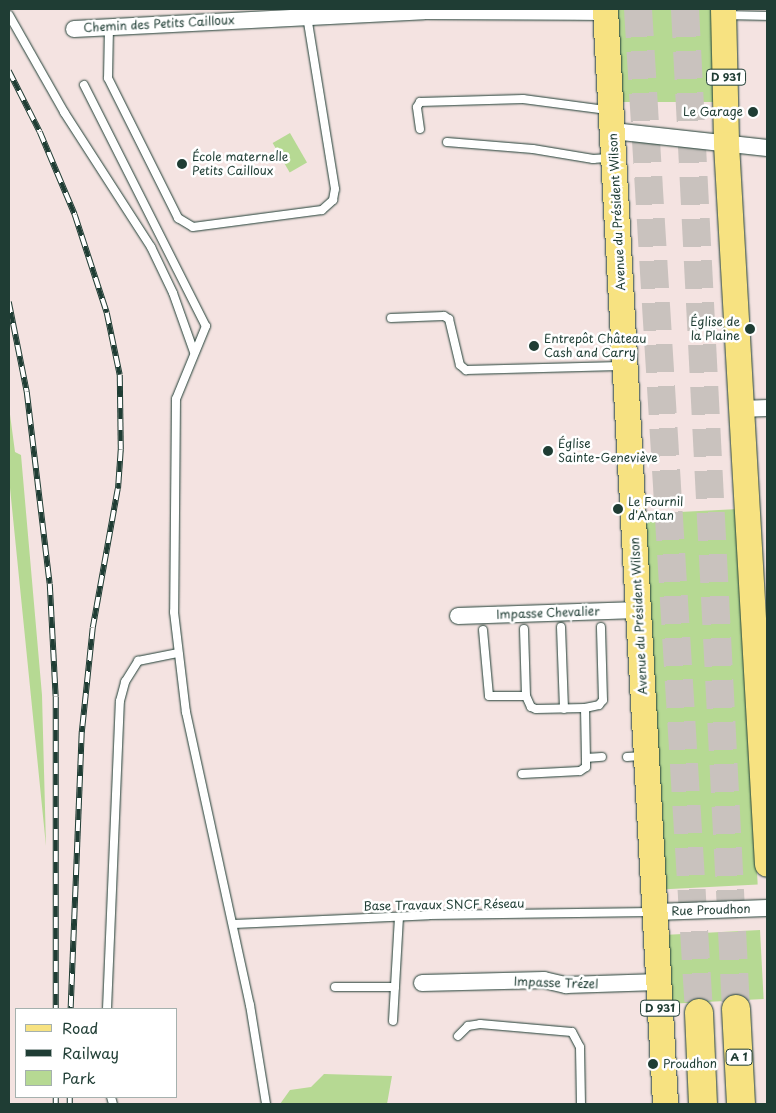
<!DOCTYPE html>
<meta charset="utf-8">
<style>
body{margin:0}
#map{position:relative;width:776px;height:1113px;overflow:hidden;background:#f4e3e1;font-family:"Playpen Sans",sans-serif}
div>[style]{position:absolute}
[style*='--x']{left:calc(var(--x)*1px);top:calc(var(--y)*1px);width:calc(var(--w)*1px);rotate:calc(var(--a)*1deg)}
.green>*{inset:0;background:#b6d993;transform-origin:0 0}
.motorway-tunnel>*{height:28px;margin-top:-14px;transform-origin:0;background:repeating-linear-gradient(90deg,#c9c2be 0 28px,transparent 0 42px)}
.roads{filter:drop-shadow(0 0 1px #1f3d34) drop-shadow(0 0 1px #1f3d34)}
.service>*{height:8px;margin:-4px;padding:0 4px;transform-origin:4px;border-radius:4px;background:#fff}
.minor>*{height:16px;margin:-8px;padding:0 8px;transform-origin:8px;border-radius:8px;background:#fff}
.primary>*{height:25px;margin:-12.5px;padding:0 12.5px;transform-origin:12.5px;border-radius:12.5px;background:#f7e281}
.motorway>*{height:28px;margin:-14px;padding:0 14px;transform-origin:14px;border-radius:14px;background:#f7e281}
.rail>*{height:5.5px;margin-top:-2.75px;transform-origin:0;background:repeating-linear-gradient(90deg,#fff 0 11px,#1f3d34 0 22px);box-sizing:border-box;border-block:1px solid #1f3d34}
.dots>*{width:14px;height:14px;translate:-50% -50%;box-sizing:border-box;border:2px solid #fff;border-radius:50%}
span{translate:-50% -50%;white-space:nowrap;text-align:center;line-height:1.15;-webkit-text-stroke:5px #fff;paint-order:stroke}
.shield-label span{padding:1px 4px;background:#fff;border:1px solid;border-radius:4px;-webkit-text-stroke-width:0}
.shield-label{font-size:11px;color:#1f3d34;font-weight:700}
.street-label{font-size:12px;color:#1f3d34}
.poi-label{font-size:12px;color:#1f3d34}
.right{translate:-100% -50%;text-align:right}
.left{translate:0 -50%;text-align:left}
.frame{position:absolute;inset:0;border:10px solid #1f3d34;pointer-events:none}
.legend{position:absolute;left:15px;top:1008px;width:162px;height:90px;box-sizing:border-box;background:#fff;border:1px solid #a5b1ae;margin:0;padding:6px 9px;list-style:none;font-size:15px;color:#1f3d34}
.legend li{display:flex;align-items:center;gap:10px;height:25px}
.legend b{width:25px;border:1px solid #a5b1ae}
</style>
<div id="map">
<div class="green">
<div style="left:614px;top:9px;width:100px;height:93px"></div>
<div style="left:290px;top:133px;width:34px;height:20px;rotate:60deg"></div>
<div style="clip-path:polygon(9px 407px,15px 452px,21px 455px,42px 695px,46px 846px,9px 478px)"></div>
<div style="left:738px;top:509px;width:376px;height:97px;rotate:87deg"></div>
<div style="left:760px;top:930px;width:69px;height:97px;rotate:87deg"></div>
<div style="clip-path:polygon(324px 1074px,392px 1076px,387px 1104px,280px 1104px,290px 1090px,311px 1087px)"></div>
</div>
<div class="motorway-tunnel">
<div style="--x:638;--y:9;--w:1006;--a:86.52"></div>
<div style="--x:685;--y:9;--w:1001;--a:87.08"></div>
</div>
<div class="roads">
<div class="service">
<div style="--x:9;--y:15;--w:112;--a:60.4"></div>
<div style="--x:64;--y:112;--w:161;--a:57.2"></div>
<div style="--x:151;--y:247;--w:51;--a:64.4"></div>
<div style="--x:173;--y:293;--w:63;--a:70.4"></div>
<div style="--x:727;--y:15;--w:40;--a:1.4"></div>
<div style="--x:109;--y:27;--w:51;--a:91.1"></div>
<div style="--x:108;--y:78;--w:157;--a:63.4"></div>
<div style="--x:178;--y:218;--w:17;--a:31"></div>
<div style="--x:193;--y:227;--w:130;--a:-7.5"></div>
<div style="--x:322;--y:210;--w:15;--a:-42"></div>
<div style="--x:333;--y:200;--w:11;--a:-80"></div>
<div style="--x:335;--y:189;--w:174;--a:-99.2"></div>
<div style="--x:84;--y:85;--w:270;--a:63.2"></div>
<div style="--x:206;--y:326;--w:79;--a:112.3"></div>
<div style="--x:176;--y:399;--w:213;--a:90.5"></div>
<div style="--x:174;--y:612;--w:101;--a:83.2"></div>
<div style="--x:186;--y:712;--w:300;--a:77.7"></div>
<div style="--x:250;--y:1005;--w:100;--a:80.8"></div>
<div style="--x:420;--y:129;--w:22;--a:-98"></div>
<div style="--x:417;--y:107;--w:6;--a:-59"></div>
<div style="--x:420;--y:102;--w:103;--a:-1.7"></div>
<div style="--x:523;--y:99;--w:85;--a:7.5"></div>
<div style="--x:447;--y:142;--w:86;--a:4.7"></div>
<div style="--x:533;--y:149;--w:61;--a:9.5"></div>
<div style="--x:593;--y:159;--w:16;--a:-4"></div>
<div style="--x:391;--y:318;--w:53;--a:-2.2"></div>
<div style="--x:444;--y:316;--w:6;--a:31"></div>
<div style="--x:449;--y:319;--w:47;--a:76.6"></div>
<div style="--x:460;--y:365;--w:8;--a:40"></div>
<div style="--x:466;--y:370;--w:154;--a:-1.5"></div>
<div style="--x:561;--y:627;--w:82;--a:87.9"></div>
<div style="--x:524;--y:629;--w:67;--a:88.3"></div>
<div style="--x:483;--y:630;--w:66;--a:84.8"></div>
<div style="--x:489;--y:696;--w:37;--a:0"></div>
<div style="--x:526;--y:696;--w:12;--a:66"></div>
<div style="--x:531;--y:707;--w:5;--a:22"></div>
<div style="--x:536;--y:709;--w:49;--a:-1.2"></div>
<div style="--x:585;--y:708;--w:50;--a:88.9"></div>
<div style="--x:585;--y:708;--w:14;--a:-12"></div>
<div style="--x:599;--y:705;--w:6;--a:-51"></div>
<div style="--x:603;--y:700;--w:73;--a:-91.6"></div>
<div style="--x:627;--y:757;--w:16;--a:-4"></div>
<div style="--x:522;--y:774;--w:58;--a:-3"></div>
<div style="--x:580;--y:771;--w:7;--a:-34"></div>
<div style="--x:586;--y:767;--w:9;--a:-90"></div>
<div style="--x:586;--y:758;--w:16;--a:-4"></div>
<div style="--x:234;--y:924;--w:195;--a:-2.6"></div>
<div style="--x:429;--y:915;--w:222;--a:-0.8"></div>
<div style="--x:335;--y:987;--w:60;--a:0"></div>
<div style="--x:107;--y:1009;--w:308;--a:-87.6"></div>
<div style="--x:120;--y:701;--w:20;--a:-75"></div>
<div style="--x:125;--y:682;--w:25;--a:-58"></div>
<div style="--x:138;--y:661;--w:41;--a:-11.3"></div>
<div style="--x:393;--y:1021;--w:104;--a:-86.7"></div>
<div style="--x:458;--y:1036;--w:14;--a:-45"></div>
<div style="--x:468;--y:1026;--w:12;--a:-9"></div>
<div style="--x:480;--y:1024;--w:92;--a:5"></div>
<div style="--x:572;--y:1032;--w:17;--a:62"></div>
<div style="--x:580;--y:1047;--w:57;--a:89"></div>
<div style="--x:111;--y:1097;--w:7;--a:74"></div>
</div>
<div class="minor">
<div style="--x:74;--y:29;--w:350;--a:-2.9"></div>
<div style="--x:424;--y:11;--w:181;--a:0.3"></div>
<div style="--x:613;--y:131;--w:155;--a:6.3"></div>
<div style="--x:741;--y:409;--w:26;--a:-2"></div>
<div style="--x:458;--y:616;--w:180;--a:-1.9"></div>
<div style="--x:655;--y:912;--w:112;--a:-2"></div>
<div style="--x:422;--y:983;--w:122;--a:-1.4"></div>
<div style="--x:544;--y:980;--w:23;--a:13"></div>
<div style="--x:566;--y:985;--w:93;--a:-1.8"></div>
</div>
<div class="primary">
<div style="--x:605;--y:9;--w:1097;--a:86.86"></div>
<div style="--x:723;--y:9;--w:135;--a:88.7"></div>
<div style="--x:726;--y:144;--w:721;--a:86.74"></div>
</div>
<div class="motorway">
<div style="--x:736;--y:1009;--w:95;--a:87"></div>
<div style="--x:699;--y:1013;--w:91;--a:87.5"></div>
</div>
</div>
<div class="rail">
<div style="--x:9;--y:71;--w:68;--a:63.1"></div>
<div style="--x:40;--y:132;--w:90;--a:67.1"></div>
<div style="--x:75;--y:215;--w:103;--a:71.9"></div>
<div style="--x:107;--y:313;--w:63;--a:78.2"></div>
<div style="--x:120;--y:375;--w:75;--a:89.2"></div>
<div style="--x:121;--y:450;--w:39;--a:94"></div>
<div style="--x:118;--y:489;--w:141;--a:100.2"></div>
<div style="--x:93;--y:628;--w:105;--a:96"></div>
<div style="--x:82;--y:732;--w:277;--a:92.3"></div>
<div style="--x:9;--y:302;--w:92;--a:78.7"></div>
<div style="--x:27;--y:392;--w:193;--a:83.2"></div>
<div style="--x:50;--y:584;--w:113;--a:87"></div>
<div style="--x:56;--y:697;--w:312;--a:90"></div>
<div style="--x:56;--y:1097;--w:7;--a:90"></div>
<div style="--x:70;--y:1097;--w:7;--a:90"></div>
</div>
<div class="dots">
<div style="left:753px;top:112px;background:#1f3d34"></div>
<div style="left:182px;top:164px;background:#1f3d34"></div>
<div style="left:750px;top:329px;background:#1f3d34"></div>
<div style="left:534px;top:346px;background:#1f3d34"></div>
<div style="left:548px;top:451px;background:#1f3d34"></div>
<div style="left:618px;top:509px;background:#1f3d34"></div>
<div style="left:653px;top:1064px;background:#1f3d34"></div>
</div>
<div class="shield-label">
<span style="left:726px;top:77px">D 931</span>
<span style="left:660px;top:1008px">D 931</span>
<span style="left:739px;top:1057px">A 1</span>
</div>
<div class="street-label">
<span style="left:159px;top:24px;rotate:-3deg">Chemin des Petits Cailloux</span>
<span style="left:617px;top:212px;rotate:-93deg">Avenue du Président Wilson</span>
<span style="left:548px;top:613px;rotate:-2deg">Impasse Chevalier</span>
<span style="left:639px;top:616px;rotate:-93deg">Avenue du Président Wilson</span>
<span style="left:444px;top:905px;rotate:-1deg">Base Travaux SNCF Réseau</span>
<span style="left:711px;top:910px;rotate:-2deg">Rue Proudhon</span>
<span style="left:556px;top:983px;rotate:2deg">Impasse Trézel</span>
</div>
<div class="poi-label">
<span class="right" style="left:743px;top:112px">Le Garage</span>
<span class="left" style="left:192px;top:164px">École maternelle<br>Petits Cailloux</span>
<span class="right" style="left:740px;top:329px">Église de<br>la Plaine</span>
<span class="left" style="left:544px;top:346px">Entrepôt Château<br>Cash and Carry</span>
<span class="left" style="left:558px;top:451px">Église<br>Sainte-Geneviève</span>
<span class="left" style="left:628px;top:509px">Le Fournil<br>d'Antan</span>
<span class="left" style="left:663px;top:1064px">Proudhon</span>
</div>
<div class="frame"></div>
<ul class="legend">
<li><b style="height:6px;background:#f7e281"></b>Road</li>
<li><b style="height:6px;background:#1f3d34"></b>Railway</li>
<li><b style="height:14px;background:#b6d993"></b>Park</li>
</ul>
</div>
